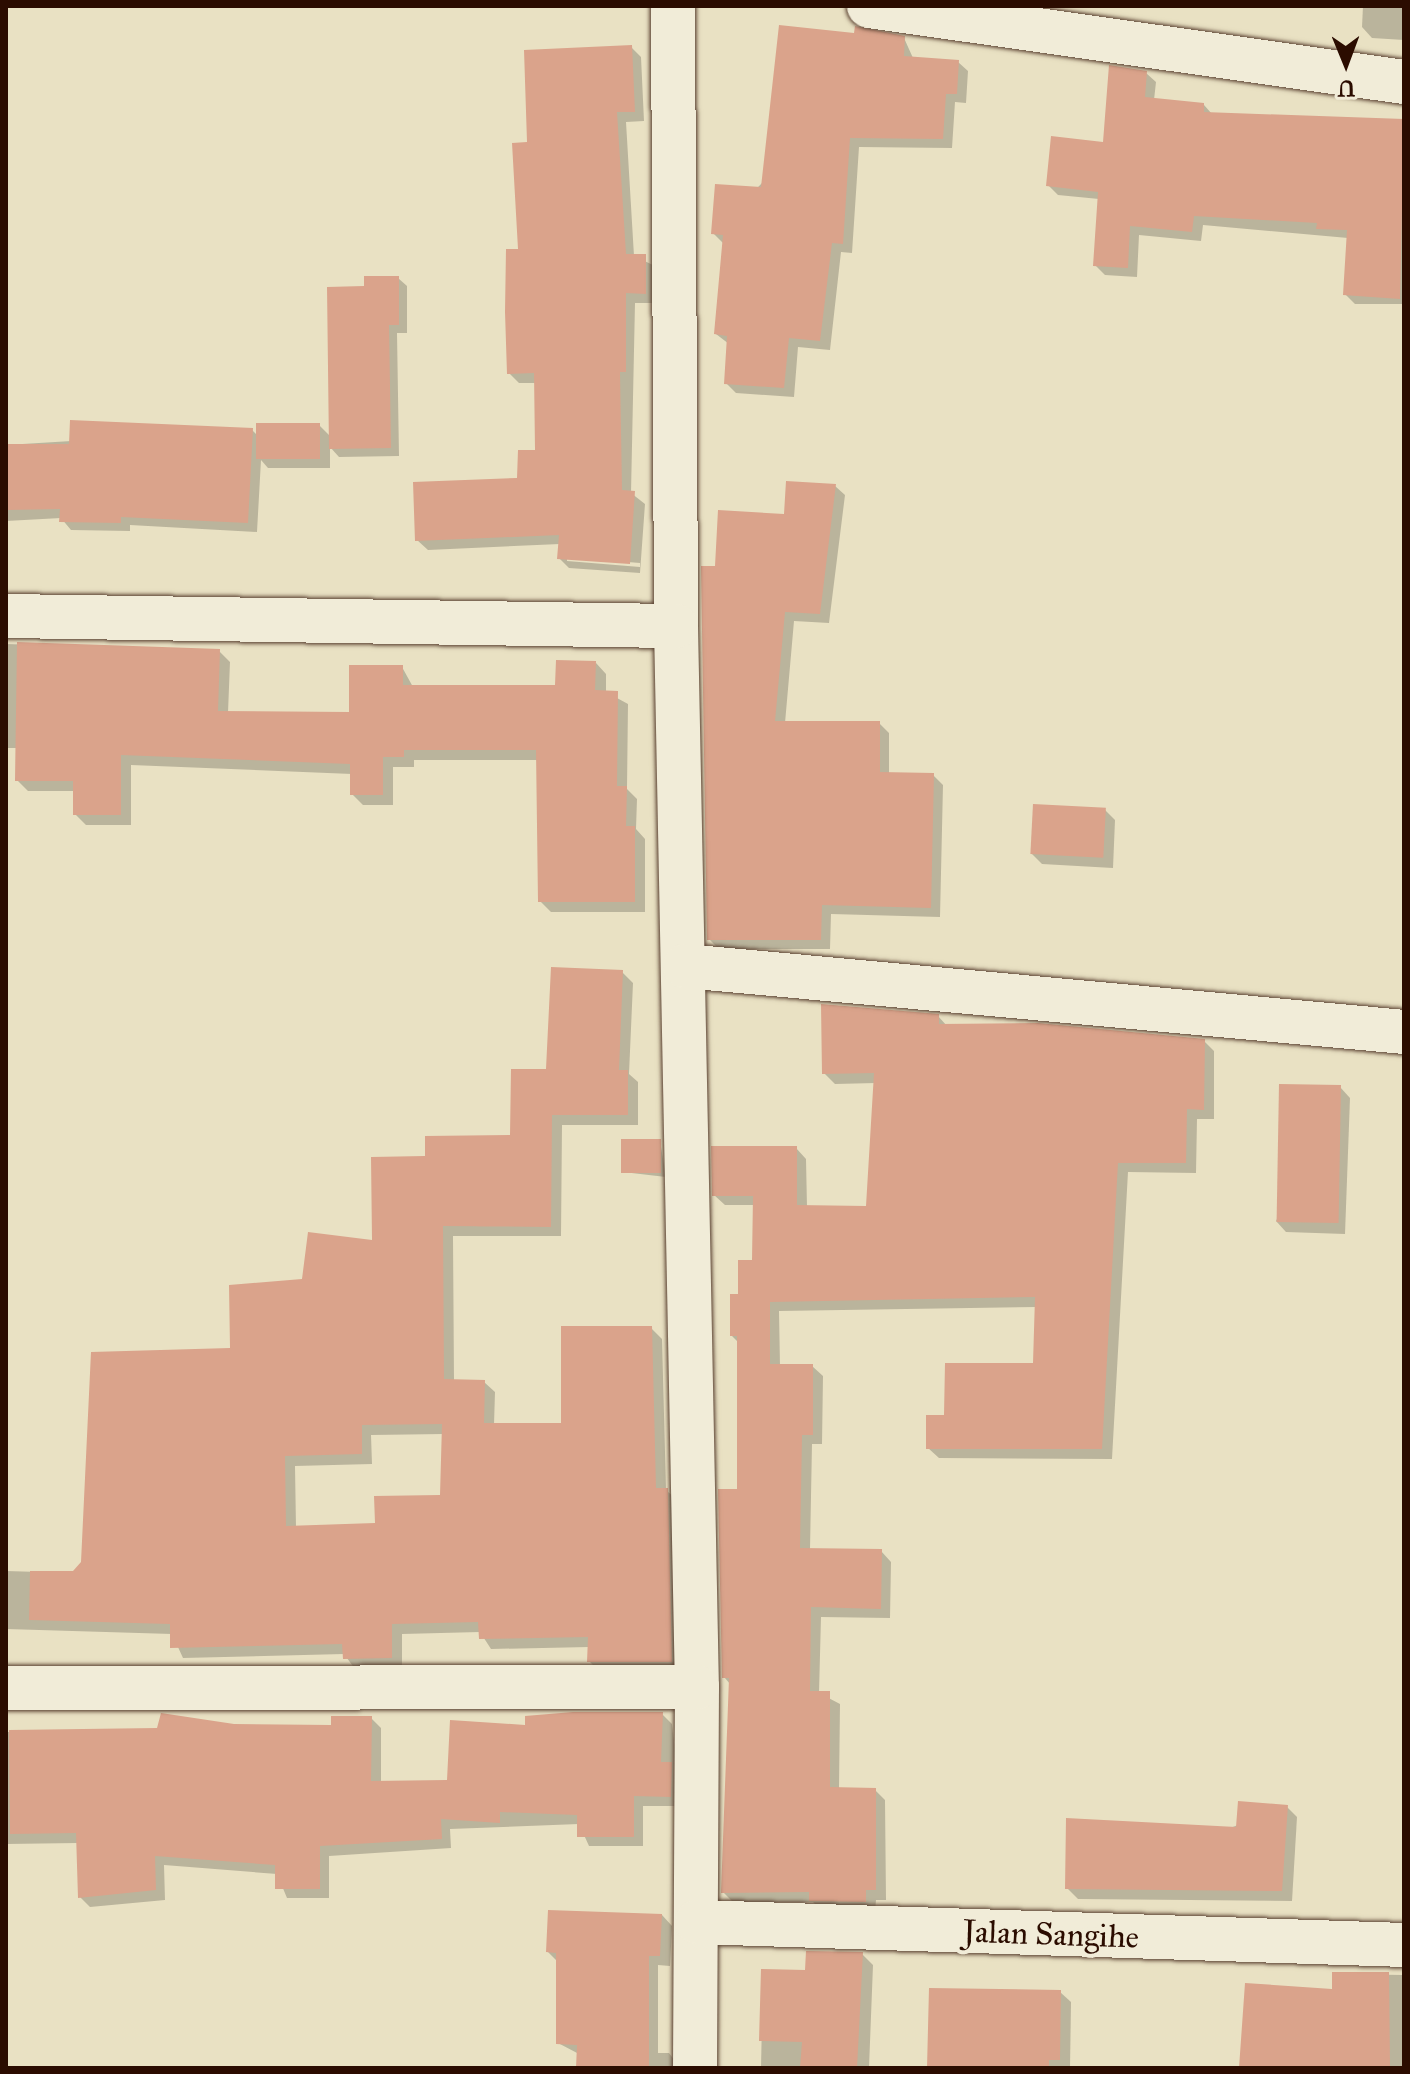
<!DOCTYPE html>
<style>
body{margin:0}
#map{position:relative;width:1410px;height:2074px;overflow:hidden;background:#e9e1c3;font-family:"IM FELL Great Primer",serif}
div>[style]{position:absolute}
[style*='--x']{left:calc(var(--x)*1px);top:calc(var(--y)*1px);width:calc(var(--w)*1px);rotate:calc(var(--a)*1deg)}
.shadow>*{inset:0;background:#0003}
.building>*{inset:0;background:#daa38b;transform-origin:0 0}
.roads{filter:drop-shadow(0 0 2px #5a4131) drop-shadow(0 0 2px #5a4131)}
.street>*{height:44px;margin:-22px;padding:0 22px;transform-origin:22px;border-radius:22px;background:#f1ecd8}
span{translate:-50% -50%;white-space:nowrap;text-align:center;line-height:1.15;-webkit-text-stroke:8px #f1ecd8;paint-order:stroke}
.street-label{font-size:32px;color:#2b0c00}
.frame{position:absolute;inset:0;border:8px solid #2b0c00;pointer-events:none}
.north{position:absolute;left:1306px;top:24px;width:80px;height:80px;-webkit-text-stroke:6px #f1ecd8;paint-order:stroke;rotate:179deg;font-size:22px;font-weight:700;line-height:32px;text-align:center;color:#2b0c00}
.north::after{content:'';display:block;margin:auto;width:28px;height:36px;background:#2b0c00;clip-path:polygon(50% 0,100% 100%,50% 72%,0 100%)}
</style>
<div id="map">
<div class="shadow">
<div style="clip-path:polygon(1363px 6px,1404px 6px,1404px 40px,1372px 38px,1362px 27px)"></div>
<div style="clip-path:polygon(904px 38px,913px 58px,958px 62px,968px 71px,966px 103px,955px 102px,952px 148px,859px 147px,852px 253px,841px 252px,830px 350px,798px 347px,794px 397px,736px 393px,726px 383px,729px 344px,716px 334px,723px 243px,713px 233px)"></div>
<div style="clip-path:polygon(evenodd,631px 47px,641px 57px,644px 121px,626px 122px,634px 256px,655px 266px,655px 303px,635px 303px,631px 493px,645px 504px,640px 573px,569px 568px,559px 558px,560px 544px,428px 550px,417px 540px,519px 480px,537px 452px,536px 383px,519px 383px,509px 373px,529px 144px,631px 47px,567px 557px,640px 563px,640px 567px,567px 561px,567px 557px)"></div>
<div style="clip-path:polygon(1146px 73px,1156px 82px,1154px 100px,1204px 105px,1212px 114px,1404px 121px,1404px 304px,1355px 304px,1345px 294px,1348px 238px,1203px 225px,1201px 241px,1139px 235px,1137px 277px,1105px 275px,1095px 265px,1099px 199px,1058px 195px,1048px 185px,1105px 144px)"></div>
<div style="clip-path:polygon(398px 278px,407px 286px,407px 333px,397px 333px,399px 456px,339px 457px,330px 447px,330px 468px,268px 468px,261px 460px,257px 532px,130px 525px,130px 531px,71px 530px,61px 518px,6px 521px,6px 445px,252px 430px,258px 436px,319px 425px,330px 436px,366px 288px)"></div>
<div style="clip-path:polygon(835px 486px,845px 495px,829px 623px,794px 621px,785px 723px,879px 723px,889px 733px,889px 774px,933px 775px,943px 785px,940px 917px,831px 914px,830px 949px,719px 949px,709px 939px,717px 569px)"></div>
<div style="clip-path:polygon(6px 644px,219px 651px,230px 662px,228px 713px,352px 714px,402px 667px,413px 687px,557px 687px,596px 663px,606px 674px,606px 692px,628px 704px,627px 789px,637px 799px,636px 829px,645px 839px,645px 912px,551px 912px,540px 901px,538px 760px,414px 760px,414px 767px,393px 767px,393px 805px,363px 805px,352px 794px,352px 774px,131px 765px,131px 825px,86px 825px,75px 814px,75px 791px,28px 791px,17px 780px,17px 748px,6px 748px)"></div>
<div style="clip-path:polygon(1105px 810px,1115px 820px,1113px 868px,1042px 864px,1032px 854px)"></div>
<div style="clip-path:polygon(evenodd,622px 972px,633px 983px,629px 1074px,638px 1082px,638px 1125px,562px 1125px,561px 1236px,453px 1236px,454px 1381px,484px 1382px,495px 1392px,494px 1425px,563px 1425px,651px 1328px,662px 1339px,666px 1490px,678px 1501px,681px 1672px,600px 1672px,589px 1661px,589px 1647px,491px 1649px,480px 1632px,402px 1634px,402px 1668px,355px 1669px,344px 1654px,183px 1658px,172px 1634px,6px 1629px,6px 1571px,74px 1573px,232px 1350px,304px 1281px,374px 1242px,427px 1158px,512px 1137px,548px 1071px,622px 972px,444px 1434px,442px 1497px,377px 1525px,296px 1527px,295px 1466px,372px 1464px,371px 1435px,444px 1434px)"></div>
<div style="clip-path:polygon(938px 1016px,947px 1026px,1204px 1041px,1214px 1051px,1214px 1119px,1197px 1119px,1196px 1173px,1128px 1172px,1112px 1459px,939px 1458px,928px 1448px,946px 1417px,1035px 1365px,1037px 1307px,779px 1311px,780px 1366px,812px 1366px,823px 1376px,822px 1444px,812px 1444px,810px 1550px,881px 1551px,891px 1562px,890px 1618px,821px 1617px,819px 1693px,840px 1704px,839px 1789px,875px 1790px,885px 1800px,886px 1900px,876px 1900px,875px 1912px,821px 1910px,813px 1902px,733px 1902px,723px 1892px,731px 1685px,724px 1677px,739px 1491px,739px 1343px,732px 1336px,754px 1262px,755px 1205px,725px 1205px,714px 1195px,796px 1148px,806px 1159px,807px 1207px,868px 1208px,876px 1083px,835px 1084px,824px 1073px)"></div>
<div style="clip-path:polygon(1340px 1087px,1350px 1098px,1345px 1234px,1286px 1232px,1276px 1221px)"></div>
<div style="clip-path:polygon(660px 1141px,666px 1177px,623px 1172px)"></div>
<div style="clip-path:polygon(662px 1714px,672px 1724px,681px 1806px,643px 1806px,643px 1846px,589px 1846px,579px 1824px,450px 1829px,451px 1848px,329px 1856px,329px 1898px,287px 1898px,277px 1874px,164px 1865px,165px 1900px,90px 1907px,80px 1897px,78px 1843px,6px 1844px,6px 1732px,333px 1727px,371px 1718px,381px 1728px,381px 1783px,449px 1782px,527px 1727px)"></div>
<div style="clip-path:polygon(1287px 1807px,1297px 1817px,1292px 1901px,1078px 1899px,1067px 1888px)"></div>
<div style="clip-path:polygon(662px 1915px,672px 1926px,670px 1966px,658px 1965px,658px 2053px,669px 2053px,680px 2068px,578px 2068px,579px 2054px,558px 2043px,558px 1962px,548px 1952px)"></div>
<div style="clip-path:polygon(862px 1954px,873px 1965px,869px 2068px,761px 2068px,763px 1971px,807px 1972px)"></div>
<div style="clip-path:polygon(1334px 1974px,1404px 1975px,1404px 2068px,1241px 2068px,1247px 1985px,1334px 1991px)"></div>
<div style="clip-path:polygon(1060px 1992px,1071px 2002px,1070px 2068px,929px 2068px)"></div>
</div>
<div class="building">
<div style="clip-path:polygon(779px 25px,854px 33px,855px 26px,905px 36px,904px 56px,959px 60px,957px 94px,946px 94px,943px 139px,850px 138px,843px 244px,832px 243px,820px 341px,789px 338px,784px 388px,724px 384px,727px 336px,714px 334px,723px 235px,711px 234px,715px 184px,761px 187px)"></div>
<div style="clip-path:polygon(632px 45px,635px 112px,617px 112px,626px 254px,646px 254px,646px 294px,626px 293px,626px 372px,620px 372px,622px 490px,635px 491px,630px 564px,557px 559px,559px 535px,415px 541px,413px 482px,517px 478px,518px 450px,535px 450px,534px 373px,507px 374px,505px 312px,506px 249px,518px 249px,512px 143px,527px 142px,524px 50px)"></div>
<div style="clip-path:polygon(1109px 65px,1147px 71px,1145px 97px,1204px 103px,1204px 112px,1404px 119px,1400px 299px,1343px 295px,1347px 230px,1316px 229px,1317px 223px,1194px 216px,1192px 232px,1130px 226px,1128px 268px,1093px 266px,1098px 192px,1046px 186px,1051px 136px,1103px 142px)"></div>
<div style="clip-path:polygon(364px 276px,399px 276px,399px 325px,389px 325px,391px 448px,329px 449px,327px 287px,364px 286px)"></div>
<div style="clip-path:polygon(70px 420px,253px 428px,248px 523px,121px 517px,121px 523px,59px 522px,60px 509px,6px 510px,6px 444px,69px 444px)"></div>
<div style="left:320px;top:423px;width:36px;height:64px;rotate:90deg"></div>
<div style="clip-path:polygon(786px 481px,836px 484px,820px 614px,785px 612px,775px 721px,880px 721px,880px 772px,934px 773px,931px 908px,822px 905px,821px 940px,707px 940px,701px 566px,715px 566px,718px 510px,784px 514px)"></div>
<div style="clip-path:polygon(17px 642px,220px 649px,218px 711px,349px 712px,349px 665px,403px 665px,403px 685px,555px 685px,556px 660px,596px 661px,595px 690px,618px 691px,617px 786px,627px 786px,626px 826px,635px 826px,635px 902px,538px 902px,536px 750px,404px 750px,404px 757px,383px 757px,383px 795px,350px 795px,350px 764px,121px 755px,121px 815px,73px 815px,73px 781px,15px 781px)"></div>
<div style="left:1033px;top:804px;width:73px;height:50px;rotate:3deg"></div>
<div style="clip-path:polygon(evenodd,551px 967px,623px 970px,619px 1070px,628px 1070px,628px 1115px,552px 1115px,551px 1227px,443px 1226px,444px 1379px,485px 1380px,484px 1423px,561px 1423px,561px 1326px,652px 1326px,656px 1488px,668px 1488px,672px 1662px,587px 1662px,588px 1637px,479px 1639px,478px 1622px,392px 1624px,392px 1658px,343px 1659px,342px 1644px,170px 1648px,170px 1624px,29px 1620px,30px 1571px,73px 1571px,81px 1562px,91px 1352px,230px 1348px,229px 1285px,302px 1279px,308px 1232px,372px 1240px,371px 1157px,425px 1156px,425px 1136px,510px 1135px,511px 1069px,546px 1069px,551px 967px,442px 1424px,440px 1495px,374px 1496px,375px 1523px,286px 1526px,285px 1456px,362px 1454px,362px 1425px,442px 1424px)"></div>
<div style="clip-path:polygon(821px 1004px,939px 1014px,939px 1024px,1038px 1023px,1205px 1039px,1204px 1110px,1187px 1109px,1186px 1163px,1118px 1163px,1102px 1449px,926px 1449px,926px 1415px,944px 1415px,945px 1363px,1033px 1363px,1035px 1297px,770px 1302px,770px 1364px,813px 1364px,813px 1435px,802px 1435px,800px 1548px,882px 1549px,881px 1609px,811px 1607px,810px 1691px,830px 1691px,830px 1787px,876px 1788px,876px 1890px,866px 1890px,866px 1902px,809px 1901px,809px 1892px,721px 1893px,729px 1678px,722px 1678px,718px 1489px,737px 1489px,737px 1336px,730px 1336px,730px 1294px,738px 1294px,738px 1260px,752px 1260px,753px 1196px,712px 1196px,711px 1146px,797px 1146px,797px 1205px,866px 1206px,874px 1073px,822px 1074px)"></div>
<div style="left:1279px;top:1084px;width:62px;height:138px;rotate:1deg"></div>
<div style="left:621px;top:1139px;width:40px;height:34px"></div>
<div style="clip-path:polygon(573px 1712px,663px 1712px,661px 1762px,672px 1762px,671px 1797px,634px 1796px,634px 1837px,577px 1837px,577px 1815px,500px 1812px,500px 1823px,441px 1819px,442px 1839px,320px 1846px,320px 1889px,275px 1889px,275px 1865px,155px 1856px,156px 1890px,78px 1898px,76px 1833px,10px 1834px,9px 1730px,157px 1728px,161px 1713px,234px 1724px,331px 1725px,331px 1716px,372px 1716px,371px 1781px,447px 1780px,450px 1720px,525px 1725px,525px 1716px)"></div>
<div style="clip-path:polygon(1238px 1801px,1288px 1805px,1282px 1891px,1065px 1889px,1066px 1818px,1236px 1827px)"></div>
<div style="clip-path:polygon(548px 1910px,662px 1914px,660px 1956px,649px 1956px,649px 2068px,576px 2068px,577px 2045px,556px 2044px,556px 1953px,546px 1952px)"></div>
<div style="clip-path:polygon(806px 1951px,863px 1952px,857px 2068px,800px 2068px,802px 2042px,759px 2041px,761px 1969px,805px 1970px)"></div>
<div style="clip-path:polygon(1332px 1972px,1389px 1972px,1390px 2067px,1239px 2068px,1245px 1983px,1332px 1989px)"></div>
<div style="clip-path:polygon(929px 1988px,1061px 1990px,1060px 2060px,1049px 2060px,1049px 2068px,927px 2068px)"></div>
</div>
<div class="roads">
<div class="street">
<div style="--x:673;--y:6;--w:620;--a:89.72"></div>
<div style="--x:676;--y:626;--w:1061;--a:88.87"></div>
<div style="--x:697;--y:1687;--w:381;--a:90.3"></div>
<div style="--x:869;--y:6;--w:540;--a:8.09"></div>
<div style="--x:6;--y:616;--w:670;--a:0.86"></div>
<div style="--x:685;--y:966;--w:722;--a:5.24"></div>
<div style="--x:6;--y:1688;--w:691;--a:-0.08"></div>
<div style="--x:697;--y:1922;--w:707;--a:1.86"></div>
</div>
</div>
<div class="street-label">
<span style="left:1051px;top:1935px;rotate:2deg">Jalan Sangihe</span>
</div>
<div class="frame"></div>
<div class="north">U</div>
</div>
